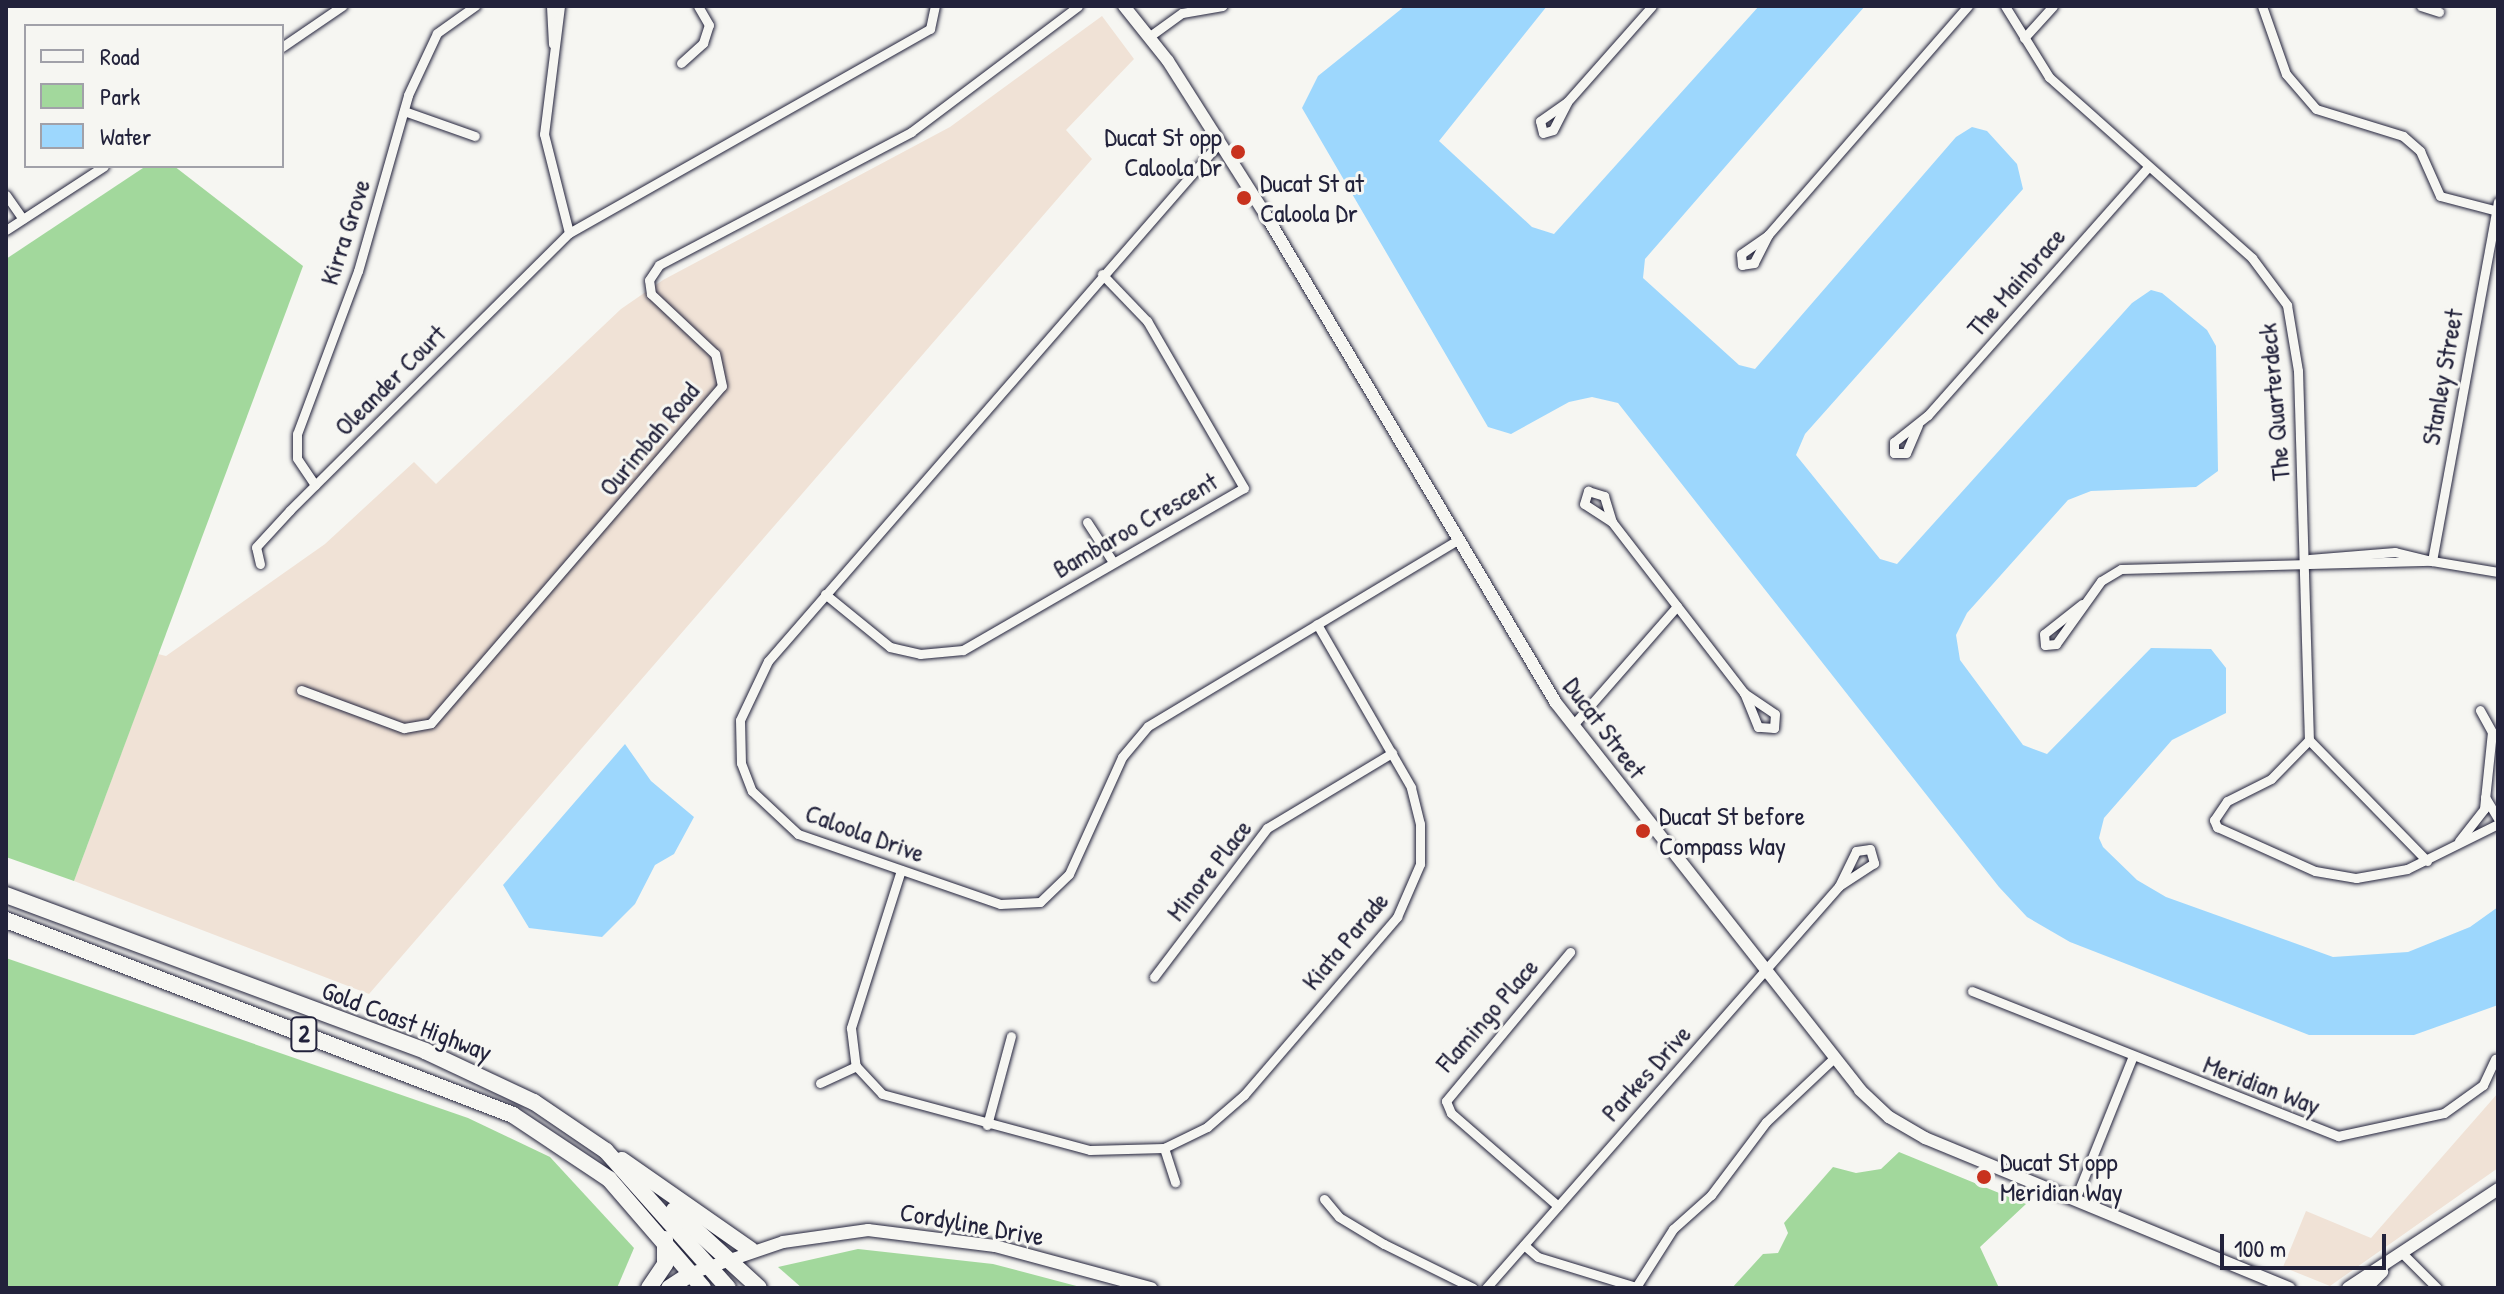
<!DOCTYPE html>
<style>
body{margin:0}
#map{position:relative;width:2504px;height:1294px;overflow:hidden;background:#f6f6f2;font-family:"Patrick Hand",sans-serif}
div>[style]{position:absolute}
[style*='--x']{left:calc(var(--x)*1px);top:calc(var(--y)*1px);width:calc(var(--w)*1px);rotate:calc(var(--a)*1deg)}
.built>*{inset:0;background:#f0e2d6}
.green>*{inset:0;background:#a2d89c}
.water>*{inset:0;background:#9dd7fd}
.roads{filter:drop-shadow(0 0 2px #22223b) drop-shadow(0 0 2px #22223b)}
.street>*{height:9px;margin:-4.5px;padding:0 4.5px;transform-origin:4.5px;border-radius:4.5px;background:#f6f6f2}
.secondary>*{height:12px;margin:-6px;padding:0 6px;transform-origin:6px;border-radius:6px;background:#f6f6f2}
.highway>*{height:16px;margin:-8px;padding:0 8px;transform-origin:8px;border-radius:8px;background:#f6f6f2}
.dots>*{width:22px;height:22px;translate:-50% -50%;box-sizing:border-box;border:4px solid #f6f6f2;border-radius:50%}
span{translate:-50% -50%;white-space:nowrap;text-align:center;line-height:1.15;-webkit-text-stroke:6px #f6f6f2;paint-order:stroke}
.shield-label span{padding:2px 6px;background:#f6f6f2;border:2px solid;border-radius:6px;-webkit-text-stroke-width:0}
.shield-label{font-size:24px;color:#22223b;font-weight:700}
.poi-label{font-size:26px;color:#22223b}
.right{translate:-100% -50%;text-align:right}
.left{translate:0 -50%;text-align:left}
.street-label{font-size:26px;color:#22223b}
.frame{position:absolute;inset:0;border:8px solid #22223b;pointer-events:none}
.legend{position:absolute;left:24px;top:24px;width:260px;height:144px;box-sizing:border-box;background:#f6f6f2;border:2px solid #a1a1a9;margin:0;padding:10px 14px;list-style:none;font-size:24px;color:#22223b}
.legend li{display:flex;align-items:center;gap:16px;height:40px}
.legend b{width:40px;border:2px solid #a1a1a9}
.scale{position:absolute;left:2220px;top:1234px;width:166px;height:36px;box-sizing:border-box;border:4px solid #22223b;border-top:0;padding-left:10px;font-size:24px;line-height:28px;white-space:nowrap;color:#22223b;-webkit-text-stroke:6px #f6f6f2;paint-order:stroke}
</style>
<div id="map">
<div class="built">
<div style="clip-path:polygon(1102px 16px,1134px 59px,1066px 130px,1092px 159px,369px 994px,74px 881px,158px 654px,166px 656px,325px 544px,414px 462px,436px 484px,621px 309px,663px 280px,950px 127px)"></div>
<div style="clip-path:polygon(2498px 1093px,2498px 1168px,2330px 1286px,2283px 1267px,2306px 1211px,2371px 1238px)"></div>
</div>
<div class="green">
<div style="clip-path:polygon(146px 166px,174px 166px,303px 266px,74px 881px,6px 857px,6px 259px)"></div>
<div style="clip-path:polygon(6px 958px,468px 1118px,550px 1157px,634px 1248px,617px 1288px,6px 1288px)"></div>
<div style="clip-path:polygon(1899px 1152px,2026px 1204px,1980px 1247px,1999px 1288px,1732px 1288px,1763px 1254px,1778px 1253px,1788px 1233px,1784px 1223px,1833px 1167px,1856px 1173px,1881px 1169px)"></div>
<div style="clip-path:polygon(858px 1249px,993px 1264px,1084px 1288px,802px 1288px,778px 1267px)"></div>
</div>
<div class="water">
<div style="clip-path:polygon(1405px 6px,1547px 6px,1439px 141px,1532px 227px,1554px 234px,1759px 6px,1865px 6px,1645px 259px,1643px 278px,1739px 365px,1755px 369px,1956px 137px,1972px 127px,1987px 131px,2017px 164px,2023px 189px,1805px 434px,1796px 455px,1880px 559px,1897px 564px,2132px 303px,2151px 290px,2162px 293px,2207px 330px,2216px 346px,2218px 471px,2196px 487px,2091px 491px,2068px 500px,1967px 613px,1956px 635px,1960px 660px,2023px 745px,2047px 754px,2151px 648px,2211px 649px,2226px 668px,2226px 713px,2172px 740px,2104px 818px,2099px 838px,2103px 847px,2137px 880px,2166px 897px,2333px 957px,2408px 952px,2470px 927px,2498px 907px,2498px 1005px,2414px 1035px,2309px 1035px,2070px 942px,2027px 917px,1999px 887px,1618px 403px,1592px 397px,1569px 402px,1511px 434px,1488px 427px,1302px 108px,1318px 76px)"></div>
<div style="clip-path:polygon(625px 744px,651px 781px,694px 817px,674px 854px,655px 865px,635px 904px,602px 937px,529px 928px,503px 885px)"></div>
</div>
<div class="roads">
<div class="street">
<div style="--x:551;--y:6;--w:38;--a:87"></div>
<div style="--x:560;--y:6;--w:129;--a:97.1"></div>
<div style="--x:544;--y:134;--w:102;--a:75.8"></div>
<div style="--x:2005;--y:6;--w:84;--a:58.2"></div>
<div style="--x:2049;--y:77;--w:272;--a:41.7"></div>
<div style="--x:2252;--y:258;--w:59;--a:53.3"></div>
<div style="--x:2287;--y:305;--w:67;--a:80.5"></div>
<div style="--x:2298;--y:371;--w:369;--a:88.3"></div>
<div style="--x:2309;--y:740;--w:169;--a:45.7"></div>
<div style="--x:2262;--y:6;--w:72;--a:70.6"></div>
<div style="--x:2286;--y:74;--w:46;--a:49.4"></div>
<div style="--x:2316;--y:109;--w:91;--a:17.2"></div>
<div style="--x:2403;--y:136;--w:23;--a:41"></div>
<div style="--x:2420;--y:151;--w:49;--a:66"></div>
<div style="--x:2440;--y:196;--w:56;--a:14.5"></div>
<div style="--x:2421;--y:6;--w:19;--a:18"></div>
<div style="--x:1150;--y:36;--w:39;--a:-36"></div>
<div style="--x:1182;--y:13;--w:41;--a:-9.9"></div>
<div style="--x:2024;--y:38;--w:43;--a:-47.8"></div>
<div style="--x:282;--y:47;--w:73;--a:-34.3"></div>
<div style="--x:681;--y:63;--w:30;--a:-42"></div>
<div style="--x:703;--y:43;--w:19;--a:-72"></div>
<div style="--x:709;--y:25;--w:22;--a:-120"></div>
<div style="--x:1567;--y:102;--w:33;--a:145"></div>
<div style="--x:1540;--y:121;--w:12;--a:76"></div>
<div style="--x:1543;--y:133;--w:10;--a:-17"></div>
<div style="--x:1553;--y:130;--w:31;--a:-63"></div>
<div style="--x:1567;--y:102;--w:128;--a:-48.5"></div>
<div style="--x:404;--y:111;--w:75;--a:19.4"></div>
<div style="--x:1220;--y:142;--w:688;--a:131.05"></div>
<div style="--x:768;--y:661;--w:65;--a:115.4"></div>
<div style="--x:740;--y:720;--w:43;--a:88.7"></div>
<div style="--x:741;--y:763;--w:30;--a:69"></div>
<div style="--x:752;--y:791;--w:63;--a:43.1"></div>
<div style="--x:798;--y:834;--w:214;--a:19.1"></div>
<div style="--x:1000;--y:904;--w:40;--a:-2.9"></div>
<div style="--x:1040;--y:902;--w:40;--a:-44"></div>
<div style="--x:1069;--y:874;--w:128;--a:-65.6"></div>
<div style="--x:1122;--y:757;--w:40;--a:-50"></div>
<div style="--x:1148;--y:726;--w:362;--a:-31"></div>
<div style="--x:6;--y:195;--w:29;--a:55"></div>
<div style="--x:6;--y:230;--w:117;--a:-33.1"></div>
<div style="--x:1768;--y:235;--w:31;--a:117"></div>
<div style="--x:1754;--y:263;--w:12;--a:171"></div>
<div style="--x:1742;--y:265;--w:11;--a:-95"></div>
<div style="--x:1741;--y:254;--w:33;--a:-35"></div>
<div style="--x:1768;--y:235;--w:304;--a:-48.9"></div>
<div style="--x:1918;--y:425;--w:30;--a:113"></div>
<div style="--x:1906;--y:453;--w:12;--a:180"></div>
<div style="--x:1894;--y:453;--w:11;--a:-90"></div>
<div style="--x:1894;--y:442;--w:43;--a:-38.5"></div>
<div style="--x:1928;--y:415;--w:330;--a:-48.4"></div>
<div style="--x:315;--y:485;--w:32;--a:-124"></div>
<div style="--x:297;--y:458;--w:24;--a:-90"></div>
<div style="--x:297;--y:434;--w:174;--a:-69.5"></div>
<div style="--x:358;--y:271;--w:183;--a:-74.1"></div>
<div style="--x:408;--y:95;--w:68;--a:-64.9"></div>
<div style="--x:437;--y:33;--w:47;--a:-35.4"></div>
<div style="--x:1087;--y:522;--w:48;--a:57"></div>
<div style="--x:1612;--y:522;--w:33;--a:-147"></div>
<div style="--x:1584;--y:504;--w:14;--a:-73"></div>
<div style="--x:1588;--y:491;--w:17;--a:17"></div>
<div style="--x:1604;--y:496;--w:27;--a:73"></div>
<div style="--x:1612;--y:522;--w:216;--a:52.3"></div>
<div style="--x:1744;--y:693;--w:37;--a:34"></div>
<div style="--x:1775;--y:714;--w:14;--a:94"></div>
<div style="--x:1774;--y:728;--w:16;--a:-176"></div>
<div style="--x:1758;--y:727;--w:37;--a:-112"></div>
<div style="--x:2309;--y:559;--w:86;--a:-4.7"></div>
<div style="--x:2395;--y:552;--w:38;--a:14"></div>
<div style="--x:2432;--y:561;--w:365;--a:-79.6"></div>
<div style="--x:260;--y:564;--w:17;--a:-103"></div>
<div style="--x:256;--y:547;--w:50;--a:-47.4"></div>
<div style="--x:290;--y:510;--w:393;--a:-44.8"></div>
<div style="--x:569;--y:233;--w:415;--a:-29.5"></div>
<div style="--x:930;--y:29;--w:24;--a:-78"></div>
<div style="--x:825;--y:594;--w:84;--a:39.2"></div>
<div style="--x:890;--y:647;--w:31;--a:13"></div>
<div style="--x:920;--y:654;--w:43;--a:-5.3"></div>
<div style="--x:963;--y:650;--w:324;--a:-30"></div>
<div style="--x:1244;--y:488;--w:193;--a:-120.1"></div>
<div style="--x:1147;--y:321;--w:65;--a:-133.8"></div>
<div style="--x:2082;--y:604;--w:48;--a:141.7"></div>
<div style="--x:2044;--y:634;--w:11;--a:85"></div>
<div style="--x:2045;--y:645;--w:11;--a:-5"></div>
<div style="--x:2056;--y:644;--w:77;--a:-54.5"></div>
<div style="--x:2101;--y:581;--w:23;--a:-31"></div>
<div style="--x:2121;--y:569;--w:311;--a:-1.5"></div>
<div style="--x:2432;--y:561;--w:67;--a:9.5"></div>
<div style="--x:301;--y:690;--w:110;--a:20.3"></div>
<div style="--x:404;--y:728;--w:27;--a:-10"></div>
<div style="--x:431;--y:723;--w:445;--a:-49.2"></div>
<div style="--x:722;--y:386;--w:33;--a:-102"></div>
<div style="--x:715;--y:354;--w:88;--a:-136.8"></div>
<div style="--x:651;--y:294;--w:14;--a:-98"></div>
<div style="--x:649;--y:280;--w:18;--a:-56"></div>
<div style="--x:659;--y:265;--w:285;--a:-27.8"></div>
<div style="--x:911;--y:132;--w:209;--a:-37"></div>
<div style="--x:1573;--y:725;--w:158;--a:-48.8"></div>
<div style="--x:2309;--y:740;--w:54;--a:134.3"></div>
<div style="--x:2271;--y:779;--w:49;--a:153.4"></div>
<div style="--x:2227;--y:801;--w:23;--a:124"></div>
<div style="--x:2214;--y:820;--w:8;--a:67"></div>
<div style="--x:2217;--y:827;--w:107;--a:24.2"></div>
<div style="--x:2315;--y:871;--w:42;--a:9.7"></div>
<div style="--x:2356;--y:878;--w:52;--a:-10"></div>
<div style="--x:2407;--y:869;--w:102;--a:-26.3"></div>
<div style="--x:2485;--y:797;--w:26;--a:59"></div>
<div style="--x:2459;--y:841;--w:41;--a:-52"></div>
<div style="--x:2484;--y:809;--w:77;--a:-84.1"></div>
<div style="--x:2492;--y:732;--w:25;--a:-119"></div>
<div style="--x:901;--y:870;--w:166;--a:107.6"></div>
<div style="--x:851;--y:1028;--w:38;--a:83"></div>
<div style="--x:856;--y:1066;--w:38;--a:47"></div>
<div style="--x:882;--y:1094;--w:215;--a:15.1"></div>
<div style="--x:1090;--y:1150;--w:74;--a:-1.5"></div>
<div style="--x:1164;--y:1148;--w:48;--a:-26"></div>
<div style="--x:1207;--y:1127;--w:49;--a:-40.9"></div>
<div style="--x:1244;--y:1095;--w:235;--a:-49.3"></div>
<div style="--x:1397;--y:917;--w:58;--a:-66.5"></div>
<div style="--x:1420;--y:864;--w:40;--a:-90"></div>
<div style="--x:1420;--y:824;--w:38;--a:-104"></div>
<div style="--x:1411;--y:787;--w:188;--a:-120"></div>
<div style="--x:1154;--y:977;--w:187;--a:-52.8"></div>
<div style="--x:1267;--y:828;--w:146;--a:-31"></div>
<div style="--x:1972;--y:991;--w:394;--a:21.6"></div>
<div style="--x:2338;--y:1136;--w:108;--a:-12.2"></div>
<div style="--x:2444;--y:1113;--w:48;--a:-35.7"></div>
<div style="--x:2483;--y:1085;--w:29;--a:-65"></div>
<div style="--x:820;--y:1083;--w:40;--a:-25"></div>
<div style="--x:987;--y:1125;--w:92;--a:-74.9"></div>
<div style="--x:1164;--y:1148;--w:36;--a:72"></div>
<div style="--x:1324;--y:1199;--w:23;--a:50"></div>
<div style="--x:1339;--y:1217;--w:52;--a:31"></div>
<div style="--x:1384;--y:1244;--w:99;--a:26.3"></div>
<div style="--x:2075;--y:1200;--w:153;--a:-68.1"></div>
<div style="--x:1558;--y:1206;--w:142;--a:-139"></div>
<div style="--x:1451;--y:1113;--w:13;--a:-113"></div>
<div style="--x:1446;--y:1101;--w:194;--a:-50.2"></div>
<div style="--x:1524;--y:1245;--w:18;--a:41"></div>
<div style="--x:1538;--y:1257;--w:106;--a:17.1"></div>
<div style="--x:2404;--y:1255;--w:47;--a:45"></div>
<div style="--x:1636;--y:1287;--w:69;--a:-57.5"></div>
<div style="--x:1673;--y:1229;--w:51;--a:-41.8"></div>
<div style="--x:1711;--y:1195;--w:91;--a:-53"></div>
<div style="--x:1766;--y:1122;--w:93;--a:-43.3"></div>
<div style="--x:1486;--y:1288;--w:535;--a:-48.71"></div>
<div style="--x:1839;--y:886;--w:39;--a:-64"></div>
<div style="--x:1856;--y:851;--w:14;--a:-8"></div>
<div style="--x:1870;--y:849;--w:15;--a:74"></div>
<div style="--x:1874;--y:863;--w:42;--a:146.7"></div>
</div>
<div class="secondary">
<div style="--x:1124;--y:6;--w:70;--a:51.3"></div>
<div style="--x:1168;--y:61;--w:179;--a:57.6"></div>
<div style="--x:1264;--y:212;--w:571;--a:59.26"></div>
<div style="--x:1556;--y:703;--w:492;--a:51.8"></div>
<div style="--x:1860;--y:1090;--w:40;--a:43"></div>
<div style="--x:1889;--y:1117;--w:42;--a:30.3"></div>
<div style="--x:1925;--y:1138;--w:394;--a:22.4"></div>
<div style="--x:692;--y:1273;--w:96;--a:-18.8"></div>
<div style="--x:783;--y:1242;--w:86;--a:-8"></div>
<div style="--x:868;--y:1230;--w:128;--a:7.2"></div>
<div style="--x:995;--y:1246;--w:162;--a:15.1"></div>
<div style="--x:2348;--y:1288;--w:180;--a:-33.4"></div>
<div style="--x:2366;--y:1288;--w:23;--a:-45"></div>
</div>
<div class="highway">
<div style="--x:6;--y:895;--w:447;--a:20.4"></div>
<div style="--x:425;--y:1051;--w:120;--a:25.1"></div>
<div style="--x:534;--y:1102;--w:87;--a:34.2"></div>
<div style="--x:606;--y:1151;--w:183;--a:48.3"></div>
<div style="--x:6;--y:920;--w:543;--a:21.04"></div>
<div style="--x:513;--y:1115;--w:115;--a:33.7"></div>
<div style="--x:609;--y:1179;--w:144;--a:49.2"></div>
<div style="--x:622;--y:1160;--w:157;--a:34.9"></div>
<div style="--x:674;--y:1210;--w:115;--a:42.5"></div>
<div style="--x:649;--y:1288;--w:29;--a:-56"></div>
<div style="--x:665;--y:1264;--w:25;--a:-90"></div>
<div style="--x:669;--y:1288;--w:27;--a:-33"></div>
</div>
</div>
<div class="dots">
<div style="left:1238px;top:152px;background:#c8321e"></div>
<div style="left:1244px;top:198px;background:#c8321e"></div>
<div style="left:1643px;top:831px;background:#c8321e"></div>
<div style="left:1984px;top:1177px;background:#c8321e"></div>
</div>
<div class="shield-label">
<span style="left:304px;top:1034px">2</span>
</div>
<div class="poi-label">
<span class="right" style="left:1222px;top:152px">Ducat St opp<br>Caloola Dr</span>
<span class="left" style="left:1260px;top:198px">Ducat St at<br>Caloola Dr</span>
<span class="left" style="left:1659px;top:831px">Ducat St before<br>Compass Way</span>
<span class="left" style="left:2000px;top:1177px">Ducat St opp<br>Meridian Way</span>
</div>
<div class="street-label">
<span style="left:345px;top:232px;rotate:-72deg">Kirra Grove</span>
<span style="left:2016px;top:282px;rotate:-49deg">The Mainbrace</span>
<span style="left:2442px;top:377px;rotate:-80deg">Stanley Street</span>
<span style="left:390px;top:380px;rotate:-45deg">Oleander Court</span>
<span style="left:2274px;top:402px;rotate:-95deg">The Quarterdeck</span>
<span style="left:649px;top:439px;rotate:-50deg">Ourimbah Road</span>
<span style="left:1135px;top:525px;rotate:-30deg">Bambaroo Crescent</span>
<span style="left:1605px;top:728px;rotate:53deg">Ducat Street</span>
<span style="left:865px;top:833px;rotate:20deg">Caloola Drive</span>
<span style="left:1209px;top:870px;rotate:-52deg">Minore Place</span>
<span style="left:1345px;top:941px;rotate:-50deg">Kiata Parade</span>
<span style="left:1487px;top:1015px;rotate:-49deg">Flamingo Place</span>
<span style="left:407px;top:1021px;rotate:21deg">Gold Coast Highway</span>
<span style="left:1646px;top:1073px;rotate:-48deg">Parkes Drive</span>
<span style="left:2262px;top:1085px;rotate:21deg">Meridian Way</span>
<span style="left:972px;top:1224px;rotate:10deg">Cordyline Drive</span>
</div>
<div class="frame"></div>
<ul class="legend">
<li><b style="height:10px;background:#f6f6f2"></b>Road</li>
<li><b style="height:22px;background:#a2d89c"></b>Park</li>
<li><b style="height:22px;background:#9dd7fd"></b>Water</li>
</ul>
<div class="scale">100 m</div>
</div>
